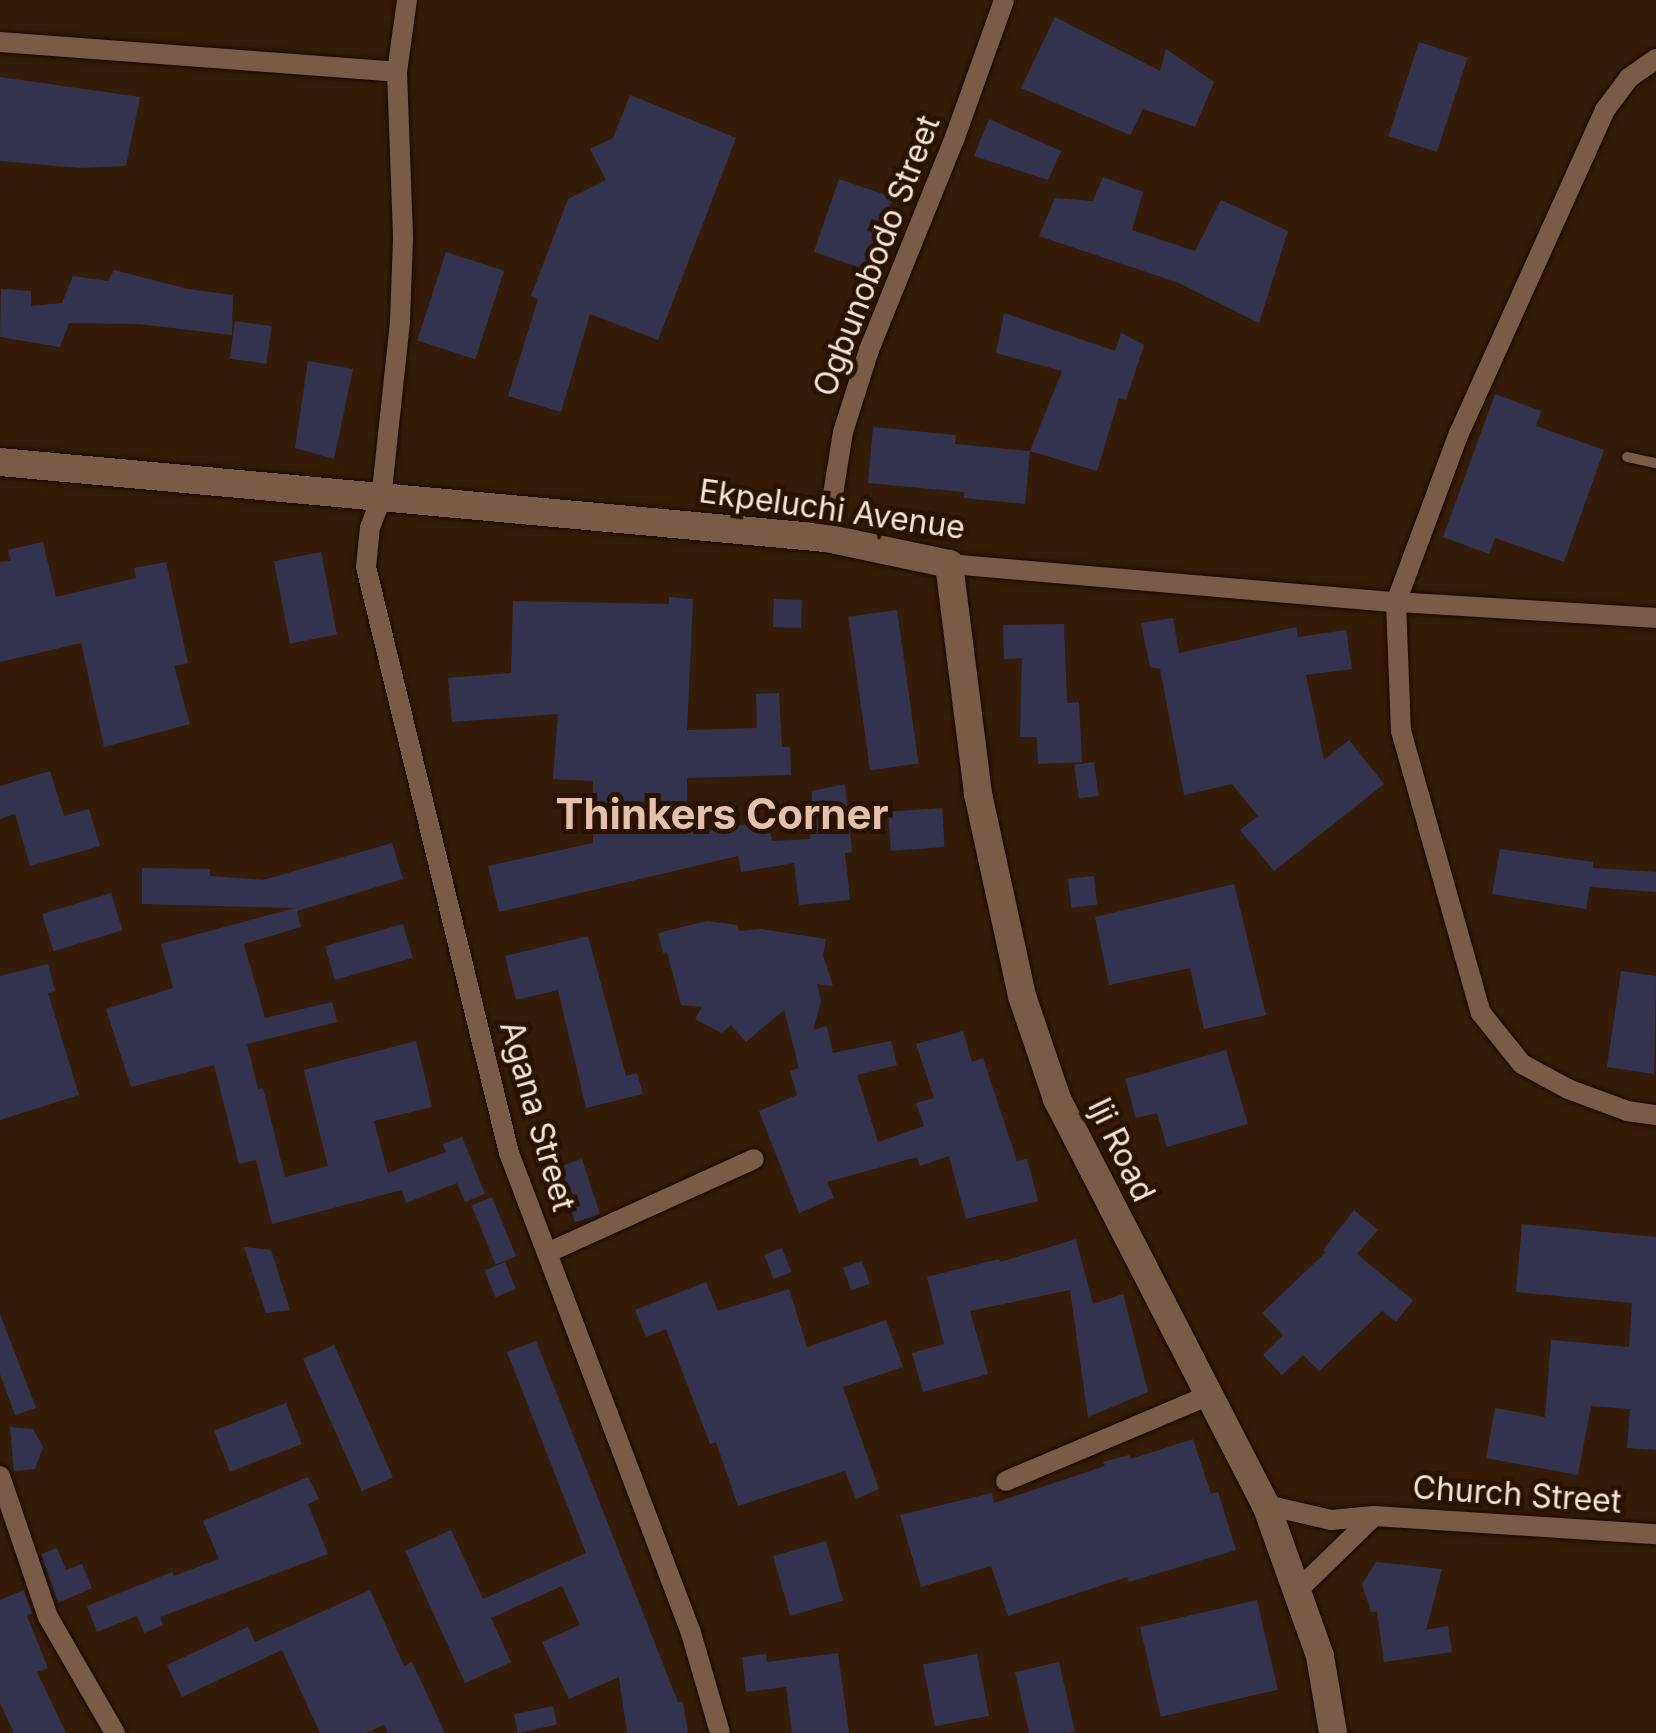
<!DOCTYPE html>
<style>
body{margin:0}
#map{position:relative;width:1656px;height:1733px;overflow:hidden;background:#351c08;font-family:Inter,sans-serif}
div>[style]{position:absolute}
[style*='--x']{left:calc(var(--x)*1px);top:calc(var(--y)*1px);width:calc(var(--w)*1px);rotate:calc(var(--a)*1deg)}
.building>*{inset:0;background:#34334f;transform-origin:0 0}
.roads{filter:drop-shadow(0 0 2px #1b0500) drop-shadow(0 0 2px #1b0500)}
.lane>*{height:10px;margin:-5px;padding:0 5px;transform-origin:5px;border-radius:5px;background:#795c47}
.street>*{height:20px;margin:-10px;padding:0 10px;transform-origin:10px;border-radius:10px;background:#795c47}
.secondary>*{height:28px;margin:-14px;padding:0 14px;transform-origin:14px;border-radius:14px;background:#795c47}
span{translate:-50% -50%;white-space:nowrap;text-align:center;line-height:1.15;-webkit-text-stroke:10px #2a1201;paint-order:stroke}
.street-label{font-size:32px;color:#f8e6da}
.district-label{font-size:42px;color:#e3c1aa;font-weight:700}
</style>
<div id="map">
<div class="building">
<div style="clip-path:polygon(1055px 17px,1160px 71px,1166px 49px,1214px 82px,1195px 127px,1143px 109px,1130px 135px,1021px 88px)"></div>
<div style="left:1419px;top:42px;width:51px;height:99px;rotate:18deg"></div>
<div style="clip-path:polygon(0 77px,140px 97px,126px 166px,80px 168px,0 161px)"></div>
<div style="clip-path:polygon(630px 95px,736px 138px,658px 340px,590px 314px,561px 412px,508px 396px,538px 299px,531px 296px,568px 199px,606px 180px,590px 149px,613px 138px)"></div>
<div style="clip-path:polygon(989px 119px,1061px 151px,1048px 180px,974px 156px)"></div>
<div style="clip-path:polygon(1103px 177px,1143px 192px,1132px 230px,1195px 251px,1221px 200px,1288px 231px,1259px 323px,1179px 283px,1039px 236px,1055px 198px,1093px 201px)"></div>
<div style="left:839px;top:179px;width:57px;height:77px;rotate:19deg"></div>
<div style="left:446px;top:252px;width:61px;height:93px;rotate:18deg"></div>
<div style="clip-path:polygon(114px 270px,188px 289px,233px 295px,232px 335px,138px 324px,69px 323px,60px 347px,0 337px,1px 289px,31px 291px,31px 306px,62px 303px,73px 276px,108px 281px)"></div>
<div style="clip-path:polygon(1004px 313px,1115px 351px,1121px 333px,1144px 345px,1126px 400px,1119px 398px,1097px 471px,1030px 451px,1062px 371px,996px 353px)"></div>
<div style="left:235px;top:321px;width:37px;height:38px;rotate:8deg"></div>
<div style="clip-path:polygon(308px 361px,353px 369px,334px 459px,295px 448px)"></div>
<div style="clip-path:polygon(1495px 394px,1541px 411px,1536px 426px,1604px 450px,1564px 562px,1495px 538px,1489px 554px,1443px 537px)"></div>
<div style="clip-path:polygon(873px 427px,956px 435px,955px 444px,1030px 451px,1025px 504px,964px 498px,964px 492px,868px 483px)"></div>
<div style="clip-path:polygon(43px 542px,56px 597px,136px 578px,134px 568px,166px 562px,188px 663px,174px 666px,190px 724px,104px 747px,81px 643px,0 662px,0 562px,11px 561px,8px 550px)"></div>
<div style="left:321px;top:552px;width:84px;height:48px;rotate:79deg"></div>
<div style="clip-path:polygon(669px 597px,693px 599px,687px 730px,757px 728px,756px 694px,779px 693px,782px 747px,790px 747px,791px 775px,687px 778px,687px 818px,697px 816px,700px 832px,768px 821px,772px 841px,810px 839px,812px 791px,845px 784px,852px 852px,845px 853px,850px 900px,799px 905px,794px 863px,741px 872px,738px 856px,499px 912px,488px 866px,593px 843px,593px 781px,553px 779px,558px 714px,452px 722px,448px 678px,511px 673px,513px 601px,669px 604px)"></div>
<div style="left:774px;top:599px;width:28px;height:28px;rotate:2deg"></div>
<div style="left:897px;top:610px;width:155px;height:49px;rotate:82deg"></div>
<div style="clip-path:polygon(1173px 618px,1179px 653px,1296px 627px,1298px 637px,1346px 630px,1352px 669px,1306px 675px,1324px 760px,1349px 740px,1384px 784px,1274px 871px,1240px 830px,1258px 816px,1232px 784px,1184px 795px,1160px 669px,1150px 667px,1141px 623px)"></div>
<div style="clip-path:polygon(1064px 624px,1067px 703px,1079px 702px,1082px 762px,1038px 764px,1037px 737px,1020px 737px,1022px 658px,1004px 659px,1003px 625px)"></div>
<div style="left:1094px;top:762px;width:34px;height:20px;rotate:82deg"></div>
<div style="clip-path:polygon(50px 771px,64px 816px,89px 809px,100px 846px,30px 866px,15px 814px,0 819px,0 786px)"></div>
<div style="left:942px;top:808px;width:39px;height:54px;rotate:86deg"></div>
<div style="clip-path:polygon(392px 843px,403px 879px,297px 911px,301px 927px,244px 944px,265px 1018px,332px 1002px,337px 1022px,247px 1044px,258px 1089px,263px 1088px,285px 1177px,328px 1166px,304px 1070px,416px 1041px,432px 1107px,374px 1121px,388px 1173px,446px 1152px,443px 1144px,462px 1137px,485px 1194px,465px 1202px,457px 1183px,406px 1203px,402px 1190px,272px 1224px,256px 1160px,239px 1164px,214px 1065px,131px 1087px,106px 1009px,173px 988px,161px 944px,295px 908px,142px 904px,142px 868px,210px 869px,210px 876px,263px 880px)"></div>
<div style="clip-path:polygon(1500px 849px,1593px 862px,1593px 868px,1656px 872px,1656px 892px,1590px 887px,1586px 909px,1492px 894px)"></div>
<div style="left:1094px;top:876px;width:29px;height:26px;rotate:84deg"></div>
<div style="clip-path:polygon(1234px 884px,1266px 1015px,1204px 1029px,1190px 968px,1109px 985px,1095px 917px)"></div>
<div style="left:111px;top:893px;width:39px;height:72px;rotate:73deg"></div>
<div style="clip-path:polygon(707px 921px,737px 925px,739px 931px,760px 929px,826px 939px,823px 955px,833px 986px,817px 984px,821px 1001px,813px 1030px,827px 1026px,833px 1053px,891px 1041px,897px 1065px,857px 1075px,878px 1142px,924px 1126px,916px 1103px,934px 1098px,916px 1044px,963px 1031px,972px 1062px,983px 1058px,1017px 1161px,1027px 1159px,1038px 1201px,966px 1219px,949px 1156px,920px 1166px,917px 1157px,827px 1182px,834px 1198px,799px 1213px,759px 1111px,797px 1095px,790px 1071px,799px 1068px,784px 1010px,746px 1042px,731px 1025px,722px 1033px,695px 1019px,702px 1007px,681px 1005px,667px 952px,663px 953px,658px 933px)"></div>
<div style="left:403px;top:924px;width:35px;height:81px;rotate:74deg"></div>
<div style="clip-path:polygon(588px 936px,626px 1076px,637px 1073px,643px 1094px,586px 1108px,558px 990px,516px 1000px,505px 956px)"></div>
<div style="clip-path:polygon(48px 964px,55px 991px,48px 993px,79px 1095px,0 1120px,0 976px)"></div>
<div style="clip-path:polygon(1621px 971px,1656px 976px,1654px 1074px,1607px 1067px)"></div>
<div style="clip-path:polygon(1226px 1050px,1248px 1124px,1167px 1147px,1157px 1113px,1136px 1118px,1125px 1079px)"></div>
<div style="left:582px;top:1159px;width:58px;height:26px;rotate:72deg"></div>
<div style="left:492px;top:1197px;width:64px;height:22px;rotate:68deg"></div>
<div style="clip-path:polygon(1354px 1210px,1378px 1230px,1357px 1254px,1413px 1300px,1396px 1322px,1382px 1311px,1319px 1371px,1303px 1355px,1282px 1375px,1263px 1355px,1283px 1335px,1262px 1313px,1326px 1252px,1323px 1250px)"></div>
<div style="clip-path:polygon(1522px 1224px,1656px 1237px,1656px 1450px,1627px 1448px,1630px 1409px,1591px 1406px,1578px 1475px,1486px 1458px,1495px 1408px,1545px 1417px,1551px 1340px,1629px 1347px,1632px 1303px,1516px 1292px)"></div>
<div style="clip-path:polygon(1076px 1239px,1093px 1304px,1123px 1294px,1148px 1392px,1088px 1417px,1070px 1290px,970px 1311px,988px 1374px,923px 1392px,912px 1353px,944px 1344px,927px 1277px,999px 1259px,1000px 1262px)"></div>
<div style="clip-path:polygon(244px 1247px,271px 1250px,290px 1310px,266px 1313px)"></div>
<div style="left:782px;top:1248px;width:26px;height:19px;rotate:69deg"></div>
<div style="left:862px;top:1261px;width:24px;height:20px;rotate:71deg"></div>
<div style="left:505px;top:1262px;width:29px;height:22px;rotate:68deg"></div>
<div style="clip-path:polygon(706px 1282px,718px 1311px,789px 1289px,807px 1347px,886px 1320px,903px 1367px,843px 1387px,879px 1489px,856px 1499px,845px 1471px,738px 1506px,716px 1442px,710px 1444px,666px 1329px,646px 1337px,635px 1310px)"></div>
<div style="clip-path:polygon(0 1314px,36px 1408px,15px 1415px,0 1374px)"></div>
<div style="clip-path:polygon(536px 1341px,678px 1702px,683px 1702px,688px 1733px,627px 1733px,619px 1677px,569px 1699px,542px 1642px,580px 1625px,562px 1586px,491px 1618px,511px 1662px,465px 1683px,405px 1551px,451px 1530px,483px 1599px,586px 1553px,507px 1352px)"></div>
<div style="left:334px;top:1345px;width:145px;height:34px;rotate:66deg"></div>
<div style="left:286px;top:1403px;width:44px;height:77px;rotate:69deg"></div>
<div style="clip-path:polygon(10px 1427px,33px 1429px,43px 1447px,35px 1469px,14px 1471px)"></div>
<div style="clip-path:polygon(1193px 1439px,1211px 1494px,1218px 1492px,1236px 1550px,1129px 1582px,1127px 1577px,1008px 1616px,991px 1566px,921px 1587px,900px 1515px,992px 1493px,994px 1503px,1105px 1466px,1103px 1462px,1129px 1455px,1131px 1459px)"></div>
<div style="clip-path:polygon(308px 1477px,319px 1499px,308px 1504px,328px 1554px,160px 1617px,163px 1625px,144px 1633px,137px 1616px,97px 1632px,87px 1606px,172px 1572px,174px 1576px,219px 1559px,203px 1521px)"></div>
<div style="left:826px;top:1541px;width:62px;height:55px;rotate:74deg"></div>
<div style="clip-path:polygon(57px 1548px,66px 1570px,82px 1564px,92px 1588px,58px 1603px,41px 1554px)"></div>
<div style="clip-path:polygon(1376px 1562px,1442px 1569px,1426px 1630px,1448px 1626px,1452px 1652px,1384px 1662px,1377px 1612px,1371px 1612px,1362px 1584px)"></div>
<div style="clip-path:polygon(24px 1590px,32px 1613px,27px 1616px,48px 1668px,37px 1672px,66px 1733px,14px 1733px,0 1703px,0 1600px)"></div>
<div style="clip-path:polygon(370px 1590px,404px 1666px,412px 1662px,445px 1733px,388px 1733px,384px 1725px,366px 1733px,320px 1733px,282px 1650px,182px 1697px,167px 1665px,248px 1627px,255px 1642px)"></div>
<div style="left:1257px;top:1600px;width:92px;height:120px;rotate:77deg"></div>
<div style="clip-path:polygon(838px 1653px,849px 1733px,792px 1733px,786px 1687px,746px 1692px,742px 1657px,766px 1654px,767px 1662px)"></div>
<div style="left:977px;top:1654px;width:63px;height:55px;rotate:79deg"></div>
<div style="left:1059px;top:1662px;width:71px;height:45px;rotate:77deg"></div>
<div style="left:553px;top:1706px;width:19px;height:40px;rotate:78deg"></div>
</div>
<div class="roads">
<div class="lane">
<div style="--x:1627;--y:457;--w:30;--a:12"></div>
</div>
<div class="street">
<div style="--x:407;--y:0;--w:73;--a:97.9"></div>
<div style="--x:397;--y:72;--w:167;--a:87.9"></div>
<div style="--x:403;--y:239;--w:83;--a:92.1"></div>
<div style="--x:400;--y:322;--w:178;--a:96.1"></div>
<div style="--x:381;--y:499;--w:30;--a:111"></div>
<div style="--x:370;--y:527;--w:40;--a:95.7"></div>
<div style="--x:366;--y:567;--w:603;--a:76.29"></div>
<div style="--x:509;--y:1153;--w:513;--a:69.23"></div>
<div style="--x:691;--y:1633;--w:104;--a:73.8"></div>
<div style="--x:0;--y:42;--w:398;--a:4.3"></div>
<div style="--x:1656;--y:59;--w:33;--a:145"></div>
<div style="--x:1629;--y:78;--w:40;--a:127"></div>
<div style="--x:1605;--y:110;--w:354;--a:114.3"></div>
<div style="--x:1459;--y:433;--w:180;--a:110.4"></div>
<div style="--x:1396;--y:602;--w:129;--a:87.8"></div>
<div style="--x:1401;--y:731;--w:293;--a:74.2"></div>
<div style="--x:1481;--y:1013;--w:65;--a:51.2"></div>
<div style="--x:1522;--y:1064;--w:52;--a:28.5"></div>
<div style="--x:1568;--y:1089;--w:63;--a:20.4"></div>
<div style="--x:1627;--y:1111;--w:29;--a:8"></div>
<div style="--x:826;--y:538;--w:107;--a:-80.9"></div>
<div style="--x:843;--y:432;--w:86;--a:-72.4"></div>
<div style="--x:869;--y:350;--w:227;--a:-68"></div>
<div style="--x:954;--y:140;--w:149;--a:-70.3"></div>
<div style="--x:949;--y:564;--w:449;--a:4.9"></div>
<div style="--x:1396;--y:602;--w:260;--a:3.5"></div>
<div style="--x:547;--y:1253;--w:227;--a:-24.4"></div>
<div style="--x:0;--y:1476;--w:149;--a:71.2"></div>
<div style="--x:48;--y:1617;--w:134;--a:60"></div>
<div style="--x:1006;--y:1481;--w:218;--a:-22.9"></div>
<div style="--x:1266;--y:1505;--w:67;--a:13"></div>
<div style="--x:1331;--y:1520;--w:43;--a:-5.3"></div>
<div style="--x:1374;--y:1516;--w:283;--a:3.7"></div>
<div style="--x:1298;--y:1590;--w:106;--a:-44.2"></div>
</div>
<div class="secondary">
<div style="--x:0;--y:462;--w:829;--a:5.26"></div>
<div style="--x:826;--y:538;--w:126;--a:11.9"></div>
<div style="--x:949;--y:564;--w:232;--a:82.8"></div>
<div style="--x:978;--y:794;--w:207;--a:77.7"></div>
<div style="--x:1022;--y:996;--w:109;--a:71.2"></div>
<div style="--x:1057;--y:1099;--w:457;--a:62.8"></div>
<div style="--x:1266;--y:1505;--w:160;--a:70.3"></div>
<div style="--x:1320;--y:1656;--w:78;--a:80.4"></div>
</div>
</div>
<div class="street-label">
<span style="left:877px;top:256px;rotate:-69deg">Ogbunobodo Street</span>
<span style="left:832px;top:510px;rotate:8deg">Ekpeluchi Avenue</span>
<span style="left:537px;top:1116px;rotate:74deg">Agana Street</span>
<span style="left:1121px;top:1150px;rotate:64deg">Iji Road</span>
<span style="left:1517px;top:1495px;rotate:4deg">Church Street</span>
</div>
<div class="district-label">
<span style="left:722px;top:814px">Thinkers Corner</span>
</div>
</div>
